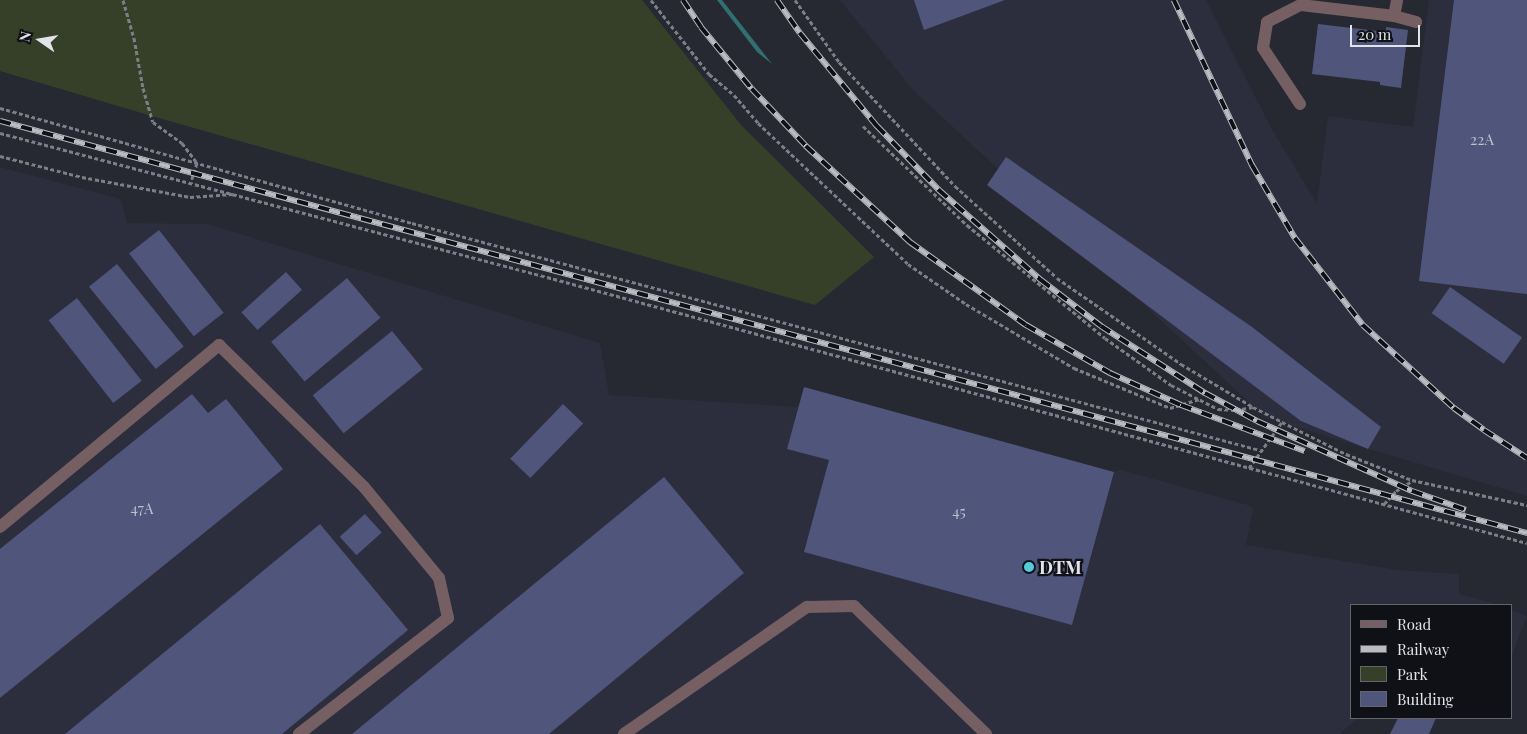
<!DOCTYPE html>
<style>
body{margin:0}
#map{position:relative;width:1527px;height:734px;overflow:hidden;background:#262832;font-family:"Playfair Display",serif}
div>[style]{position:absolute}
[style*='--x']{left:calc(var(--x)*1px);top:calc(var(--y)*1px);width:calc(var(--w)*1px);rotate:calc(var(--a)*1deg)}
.built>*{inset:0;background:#2c2e3e;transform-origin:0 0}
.green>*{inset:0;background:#364028}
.water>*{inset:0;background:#316f71}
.building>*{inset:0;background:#4f557b;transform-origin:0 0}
.path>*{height:3px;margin-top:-1.5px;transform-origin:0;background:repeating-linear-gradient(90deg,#7d7f87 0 4px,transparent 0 6.5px)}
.minor>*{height:12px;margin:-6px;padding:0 6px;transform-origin:6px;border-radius:6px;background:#755f62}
.rail>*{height:5.5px;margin-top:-2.75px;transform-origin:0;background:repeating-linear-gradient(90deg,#101116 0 11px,#babcc2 0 22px);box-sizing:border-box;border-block:1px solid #babcc2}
.dots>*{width:14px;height:14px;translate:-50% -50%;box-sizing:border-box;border:2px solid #101116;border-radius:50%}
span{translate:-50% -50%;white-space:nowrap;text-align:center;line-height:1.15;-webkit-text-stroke:4.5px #101116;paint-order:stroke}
.number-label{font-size:15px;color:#bdc0ce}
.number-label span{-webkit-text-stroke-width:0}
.poi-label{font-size:18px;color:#e2e4ea;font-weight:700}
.left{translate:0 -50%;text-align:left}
.legend{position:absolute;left:1350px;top:604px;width:162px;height:115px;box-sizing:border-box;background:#101116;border:1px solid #64656b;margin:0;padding:6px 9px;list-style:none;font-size:15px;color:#e2e4ea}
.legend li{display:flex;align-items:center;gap:10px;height:25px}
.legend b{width:25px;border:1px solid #64656b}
.north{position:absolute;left:15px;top:15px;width:50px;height:50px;-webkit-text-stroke:4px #101116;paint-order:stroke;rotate:283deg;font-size:14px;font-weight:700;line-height:20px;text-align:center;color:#e2e4ea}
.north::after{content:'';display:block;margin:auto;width:18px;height:22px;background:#e2e4ea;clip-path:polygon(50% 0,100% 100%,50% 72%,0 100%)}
.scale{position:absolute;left:1350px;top:25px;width:70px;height:22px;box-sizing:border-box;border:2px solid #e2e4ea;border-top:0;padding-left:6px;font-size:15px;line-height:18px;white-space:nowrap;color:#e2e4ea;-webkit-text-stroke:4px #101116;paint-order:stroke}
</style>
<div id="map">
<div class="built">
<div style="clip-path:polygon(840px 0,1206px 0,1270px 126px,1317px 204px,1328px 116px,1413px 127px,1429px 0,1527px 0,1527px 496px,1266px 418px,913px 90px)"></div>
<div style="clip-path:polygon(0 167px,121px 199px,127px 223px,207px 224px,600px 343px,609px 395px,798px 407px,804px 387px,1113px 472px,1121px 470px,1248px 505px,1253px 509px,1246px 545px,1398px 570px,1459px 574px,1459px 594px,1499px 605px,1351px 605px,1351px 718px,1359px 718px,1339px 734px,0 734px)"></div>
<div style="left:1511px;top:610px;width:17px;height:91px;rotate:21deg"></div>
</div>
<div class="green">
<div style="clip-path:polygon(0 0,642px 0,741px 125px,874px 257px,815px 305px,145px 114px,0 71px)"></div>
</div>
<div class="water">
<div style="clip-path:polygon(717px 0,722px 0,772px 64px,757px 52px)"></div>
</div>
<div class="building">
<div style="clip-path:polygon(914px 0,1005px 0,924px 30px)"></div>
<div style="clip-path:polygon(1454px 0,1527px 0,1527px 294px,1419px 281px)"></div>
<div style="clip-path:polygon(1318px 24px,1386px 32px,1386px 27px,1408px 30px,1401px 88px,1380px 85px,1380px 82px,1312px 74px)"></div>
<div style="clip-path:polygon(1006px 157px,1252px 327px,1381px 427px,1368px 449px,1301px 421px,987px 185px)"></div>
<div style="left:159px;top:230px;width:105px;height:38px;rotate:52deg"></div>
<div style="left:117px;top:264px;width:106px;height:36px;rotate:51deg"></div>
<div style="left:286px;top:272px;width:24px;height:60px;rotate:48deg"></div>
<div style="left:347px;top:278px;width:52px;height:99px;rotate:50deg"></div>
<div style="left:1450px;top:287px;width:88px;height:32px;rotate:35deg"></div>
<div style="left:77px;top:298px;width:105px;height:36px;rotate:52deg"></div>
<div style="left:392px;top:331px;width:49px;height:102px;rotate:51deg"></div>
<div style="clip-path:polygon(804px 387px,1114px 472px,1072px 625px,804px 552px,829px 460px,787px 449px)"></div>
<div style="clip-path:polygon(192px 394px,208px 413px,226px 399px,283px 469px,0 698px,0 549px)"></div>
<div style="left:563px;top:404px;width:28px;height:76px;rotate:44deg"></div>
<div style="clip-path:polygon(664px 477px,744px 573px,549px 734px,352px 734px)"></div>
<div style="left:365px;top:514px;width:25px;height:34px;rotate:48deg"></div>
<div style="clip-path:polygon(320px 524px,408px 630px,282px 734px,65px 734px)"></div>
<div style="clip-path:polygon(1398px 718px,1436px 718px,1429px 734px,1390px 734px)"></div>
</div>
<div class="path">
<div style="--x:123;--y:0;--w:40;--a:74"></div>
<div style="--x:134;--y:38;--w:51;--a:79.8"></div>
<div style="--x:143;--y:88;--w:35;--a:74"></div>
<div style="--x:153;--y:122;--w:36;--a:36"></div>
<div style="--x:182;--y:143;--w:25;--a:53"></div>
<div style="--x:197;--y:163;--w:19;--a:108"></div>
<div style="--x:651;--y:0;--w:94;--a:51.9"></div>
<div style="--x:709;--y:74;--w:33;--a:40"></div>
<div style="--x:734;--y:95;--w:37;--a:49"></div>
<div style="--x:758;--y:123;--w:206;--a:43.2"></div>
<div style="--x:908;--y:264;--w:70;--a:34.6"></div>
<div style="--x:966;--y:304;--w:126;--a:30.7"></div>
<div style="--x:1074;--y:368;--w:104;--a:22.6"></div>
<div style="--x:1170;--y:408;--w:30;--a:-17"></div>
<div style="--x:795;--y:0;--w:76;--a:54.6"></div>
<div style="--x:839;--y:62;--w:170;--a:46.9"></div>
<div style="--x:955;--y:186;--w:137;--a:42"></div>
<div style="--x:1057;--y:278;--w:151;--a:34.7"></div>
<div style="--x:1181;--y:364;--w:84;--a:30.8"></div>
<div style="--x:1253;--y:407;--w:33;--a:27"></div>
<div style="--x:0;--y:108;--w:428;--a:15.6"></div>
<div style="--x:412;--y:223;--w:878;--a:14.99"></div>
<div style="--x:863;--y:126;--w:144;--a:43.6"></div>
<div style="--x:967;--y:225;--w:178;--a:39.3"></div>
<div style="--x:1105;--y:338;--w:81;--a:35.5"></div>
<div style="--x:1171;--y:385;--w:53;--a:27.1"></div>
<div style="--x:1218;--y:409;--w:18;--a:3"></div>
<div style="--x:1236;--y:410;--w:17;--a:-10"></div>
<div style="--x:0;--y:133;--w:566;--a:14.75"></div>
<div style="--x:547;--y:277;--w:1015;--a:15.19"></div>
<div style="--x:0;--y:156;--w:85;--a:14.4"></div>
<div style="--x:82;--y:177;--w:110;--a:10.5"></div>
<div style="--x:190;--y:197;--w:43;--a:-4"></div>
<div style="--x:1249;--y:468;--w:57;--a:-54.3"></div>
<div style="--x:1282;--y:422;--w:72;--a:26.6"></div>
<div style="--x:1346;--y:454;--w:71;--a:21.5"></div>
<div style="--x:1412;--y:480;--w:118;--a:12.3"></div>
<div style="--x:1384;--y:504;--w:18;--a:-47"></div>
<div style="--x:1396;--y:491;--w:19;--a:-32"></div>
</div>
<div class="minor">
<div style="--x:1394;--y:16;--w:16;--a:-79"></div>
<div style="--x:1300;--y:104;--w:67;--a:-123.5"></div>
<div style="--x:1263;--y:48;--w:26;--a:-81"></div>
<div style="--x:1267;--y:22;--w:38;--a:-27"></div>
<div style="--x:1301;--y:5;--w:94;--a:6.7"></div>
<div style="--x:1394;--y:16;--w:23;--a:15"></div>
<div style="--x:0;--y:527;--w:285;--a:-39.7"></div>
<div style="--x:219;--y:345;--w:203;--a:44.4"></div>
<div style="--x:364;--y:487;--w:118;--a:50.5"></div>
<div style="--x:439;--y:578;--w:41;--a:77.3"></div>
<div style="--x:448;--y:618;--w:189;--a:142.1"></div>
<div style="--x:624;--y:734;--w:223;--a:-34.8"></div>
<div style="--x:807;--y:607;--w:47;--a:-1.2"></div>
<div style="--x:854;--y:606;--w:184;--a:44.1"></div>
</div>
<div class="rail">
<div style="--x:683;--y:0;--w:32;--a:56"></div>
<div style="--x:701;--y:27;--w:80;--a:50.6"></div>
<div style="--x:752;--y:89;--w:79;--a:46.5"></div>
<div style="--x:806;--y:146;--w:142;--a:42.7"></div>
<div style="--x:910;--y:242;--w:143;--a:35.6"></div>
<div style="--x:1026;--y:325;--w:97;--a:29.7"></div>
<div style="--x:1110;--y:373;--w:78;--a:24.3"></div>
<div style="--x:1181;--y:405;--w:132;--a:20.4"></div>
<div style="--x:777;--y:0;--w:40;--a:55.1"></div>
<div style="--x:800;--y:33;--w:121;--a:50.4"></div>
<div style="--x:877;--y:126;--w:89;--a:45.9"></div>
<div style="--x:939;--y:190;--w:136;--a:41.4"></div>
<div style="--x:1041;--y:280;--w:76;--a:37.5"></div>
<div style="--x:1101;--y:326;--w:124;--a:32.8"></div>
<div style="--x:1205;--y:393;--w:59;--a:28.3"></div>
<div style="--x:1257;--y:421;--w:170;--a:24.3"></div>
<div style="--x:1412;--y:491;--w:57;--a:19.4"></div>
<div style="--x:1174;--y:0;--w:183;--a:64.7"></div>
<div style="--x:1252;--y:165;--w:85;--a:59.5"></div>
<div style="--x:1295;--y:238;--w:110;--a:52"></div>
<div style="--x:1363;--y:325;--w:123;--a:42.4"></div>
<div style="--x:1454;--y:408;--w:37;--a:36"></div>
<div style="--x:1484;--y:430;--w:51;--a:33.1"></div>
<div style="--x:0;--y:121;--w:1582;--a:15.1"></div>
</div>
<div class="dots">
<div style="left:1029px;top:567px;background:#53cbdc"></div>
</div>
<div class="number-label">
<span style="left:1482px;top:140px">22A</span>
<span style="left:142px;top:509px">47A</span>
<span style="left:959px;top:512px">45</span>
</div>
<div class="poi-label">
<span class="left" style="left:1039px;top:567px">DTM</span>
</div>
<ul class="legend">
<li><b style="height:6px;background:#755f62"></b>Road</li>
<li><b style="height:6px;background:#babcc2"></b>Railway</li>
<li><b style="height:14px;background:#364028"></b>Park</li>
<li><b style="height:14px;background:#4f557b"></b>Building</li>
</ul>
<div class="north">N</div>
<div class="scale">20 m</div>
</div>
